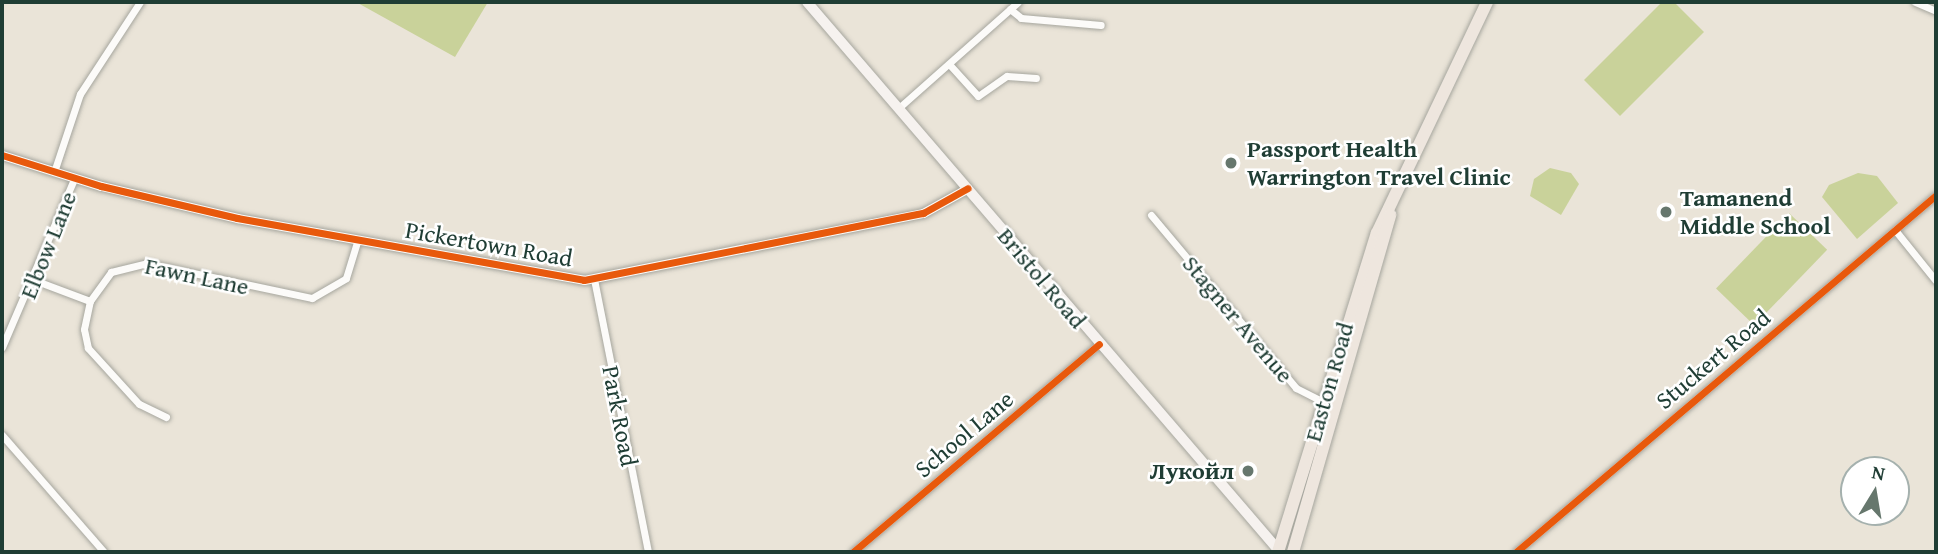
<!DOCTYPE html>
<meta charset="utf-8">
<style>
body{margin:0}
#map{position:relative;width:1938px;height:554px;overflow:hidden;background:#eae4d8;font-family:"Gentium Book Plus",serif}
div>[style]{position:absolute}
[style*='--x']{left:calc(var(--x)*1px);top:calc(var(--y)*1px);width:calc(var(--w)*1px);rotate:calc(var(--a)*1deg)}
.green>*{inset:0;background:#c9d29a;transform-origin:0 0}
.roads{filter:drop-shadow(0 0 2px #a6a69e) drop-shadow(0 0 2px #a6a69e)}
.minor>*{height:7px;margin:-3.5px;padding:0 3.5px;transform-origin:3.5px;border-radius:3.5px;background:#fcfbf9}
.tertiary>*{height:9px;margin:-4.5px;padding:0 4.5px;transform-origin:4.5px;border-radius:4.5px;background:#fcfbf9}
.secondary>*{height:10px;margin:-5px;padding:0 5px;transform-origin:5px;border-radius:5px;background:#f6f2ef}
.trunk>*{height:12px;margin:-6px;padding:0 6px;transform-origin:6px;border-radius:6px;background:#eee6de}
.cycleway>*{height:7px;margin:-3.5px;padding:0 3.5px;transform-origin:3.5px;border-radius:3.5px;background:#e8590c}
.dots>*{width:19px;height:19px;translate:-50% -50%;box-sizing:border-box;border:4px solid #fff;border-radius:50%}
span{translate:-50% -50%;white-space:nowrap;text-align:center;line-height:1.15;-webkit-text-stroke:5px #fff;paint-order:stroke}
.poi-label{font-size:24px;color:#1f3d34;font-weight:700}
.left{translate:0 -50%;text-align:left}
.right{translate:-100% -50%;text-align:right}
.street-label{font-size:24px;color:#1f3d34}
.frame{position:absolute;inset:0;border:4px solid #1f3d34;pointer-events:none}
.north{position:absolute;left:1840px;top:456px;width:70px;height:70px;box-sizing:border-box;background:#fff;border:2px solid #a5b1ae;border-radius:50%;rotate:11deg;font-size:19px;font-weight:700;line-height:28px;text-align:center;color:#1f3d34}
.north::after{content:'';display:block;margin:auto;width:24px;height:32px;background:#66776d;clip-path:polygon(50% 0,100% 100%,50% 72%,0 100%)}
</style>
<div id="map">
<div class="green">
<div style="clip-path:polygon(356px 2px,488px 2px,455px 57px)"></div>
<div style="clip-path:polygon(1662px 2px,1674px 2px,1704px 32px,1620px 116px,1584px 80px)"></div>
<div style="clip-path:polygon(1550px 168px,1571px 173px,1579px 184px,1561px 215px,1530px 196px,1534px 179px)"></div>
<div style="clip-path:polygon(1858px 173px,1877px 176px,1898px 203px,1857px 239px,1822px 197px,1829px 185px)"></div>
<div style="left:1789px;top:213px;width:53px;height:105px;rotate:44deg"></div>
</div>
<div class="roads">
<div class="minor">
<div style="--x:1915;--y:2;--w:23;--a:23"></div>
<div style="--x:1010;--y:9;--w:14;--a:39"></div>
<div style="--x:1021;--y:18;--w:80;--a:5"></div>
<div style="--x:949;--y:64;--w:43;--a:47.8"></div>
<div style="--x:978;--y:96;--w:35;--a:-35"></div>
<div style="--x:1007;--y:76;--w:29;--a:4"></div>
<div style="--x:902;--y:105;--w:155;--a:-41.6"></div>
<div style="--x:54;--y:172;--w:82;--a:-71.6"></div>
<div style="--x:80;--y:94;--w:110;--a:-56.9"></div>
<div style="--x:1151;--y:215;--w:226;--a:50"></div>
<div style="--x:1296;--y:388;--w:34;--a:27"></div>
<div style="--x:1895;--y:230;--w:65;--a:51.2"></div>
<div style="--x:594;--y:279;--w:278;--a:78.8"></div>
<div style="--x:34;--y:280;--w:60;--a:20.6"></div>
<div style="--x:2;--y:347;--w:183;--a:-66.8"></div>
<div style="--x:166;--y:417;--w:30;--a:-154"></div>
<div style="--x:139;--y:404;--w:76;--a:-132.3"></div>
<div style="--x:88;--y:348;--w:19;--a:-102"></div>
<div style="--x:84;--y:329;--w:29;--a:-78"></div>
<div style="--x:90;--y:301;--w:36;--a:-54"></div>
<div style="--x:111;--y:272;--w:36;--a:-14"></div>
<div style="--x:146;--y:263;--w:170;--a:11.9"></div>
<div style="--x:312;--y:298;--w:39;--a:-30"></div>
<div style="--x:346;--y:278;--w:39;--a:-73"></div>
<div style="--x:2;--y:435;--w:155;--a:48.9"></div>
<div style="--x:853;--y:552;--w:322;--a:-40.2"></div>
<div style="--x:1516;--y:552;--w:551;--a:-40.36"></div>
</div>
<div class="tertiary">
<div style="--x:2;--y:155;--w:104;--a:17.4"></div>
<div style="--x:101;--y:186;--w:140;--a:13.2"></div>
<div style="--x:237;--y:218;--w:352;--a:10.1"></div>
<div style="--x:584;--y:280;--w:346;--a:-11.2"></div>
<div style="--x:923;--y:213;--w:51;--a:-29.1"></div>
</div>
<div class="secondary">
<div style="--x:807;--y:2;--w:725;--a:49.3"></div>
</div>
<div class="trunk">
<div style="--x:1278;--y:552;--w:334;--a:-72.8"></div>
<div style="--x:1377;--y:233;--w:256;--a:-64.5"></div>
<div style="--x:1293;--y:552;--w:351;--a:-73.9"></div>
</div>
</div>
<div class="cycleway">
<div style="--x:2;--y:155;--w:104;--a:17.4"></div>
<div style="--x:101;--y:186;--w:140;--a:13.2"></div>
<div style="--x:237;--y:218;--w:352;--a:10.1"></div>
<div style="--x:584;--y:280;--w:346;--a:-11.2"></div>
<div style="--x:923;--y:213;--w:51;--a:-29.1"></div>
<div style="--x:853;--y:552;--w:322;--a:-40.2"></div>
<div style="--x:1516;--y:552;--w:551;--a:-40.36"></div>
</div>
<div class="dots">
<div style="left:1231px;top:163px;background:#66776d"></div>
<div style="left:1666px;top:212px;background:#66776d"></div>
<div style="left:1248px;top:471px;background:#66776d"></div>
</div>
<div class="poi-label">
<span class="left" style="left:1247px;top:163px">Passport Health<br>Warrington Travel Clinic</span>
<span class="left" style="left:1680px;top:212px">Tamanend<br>Middle School</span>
<span class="right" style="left:1234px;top:471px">Лукойл</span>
</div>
<div class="street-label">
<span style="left:489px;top:244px;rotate:10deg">Pickertown Road</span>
<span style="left:48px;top:245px;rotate:-68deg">Elbow Lane</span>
<span style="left:197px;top:276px;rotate:12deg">Fawn Lane</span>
<span style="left:1042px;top:278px;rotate:50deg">Bristol Road</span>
<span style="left:1238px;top:319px;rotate:50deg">Stagner Avenue</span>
<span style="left:1713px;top:359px;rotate:-40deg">Stuckert Road</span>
<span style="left:1329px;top:382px;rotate:-74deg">Easton Road</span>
<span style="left:620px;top:416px;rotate:79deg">Park Road</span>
<span style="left:964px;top:434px;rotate:-40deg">School Lane</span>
</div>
<div class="frame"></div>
<div class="north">N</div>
</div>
